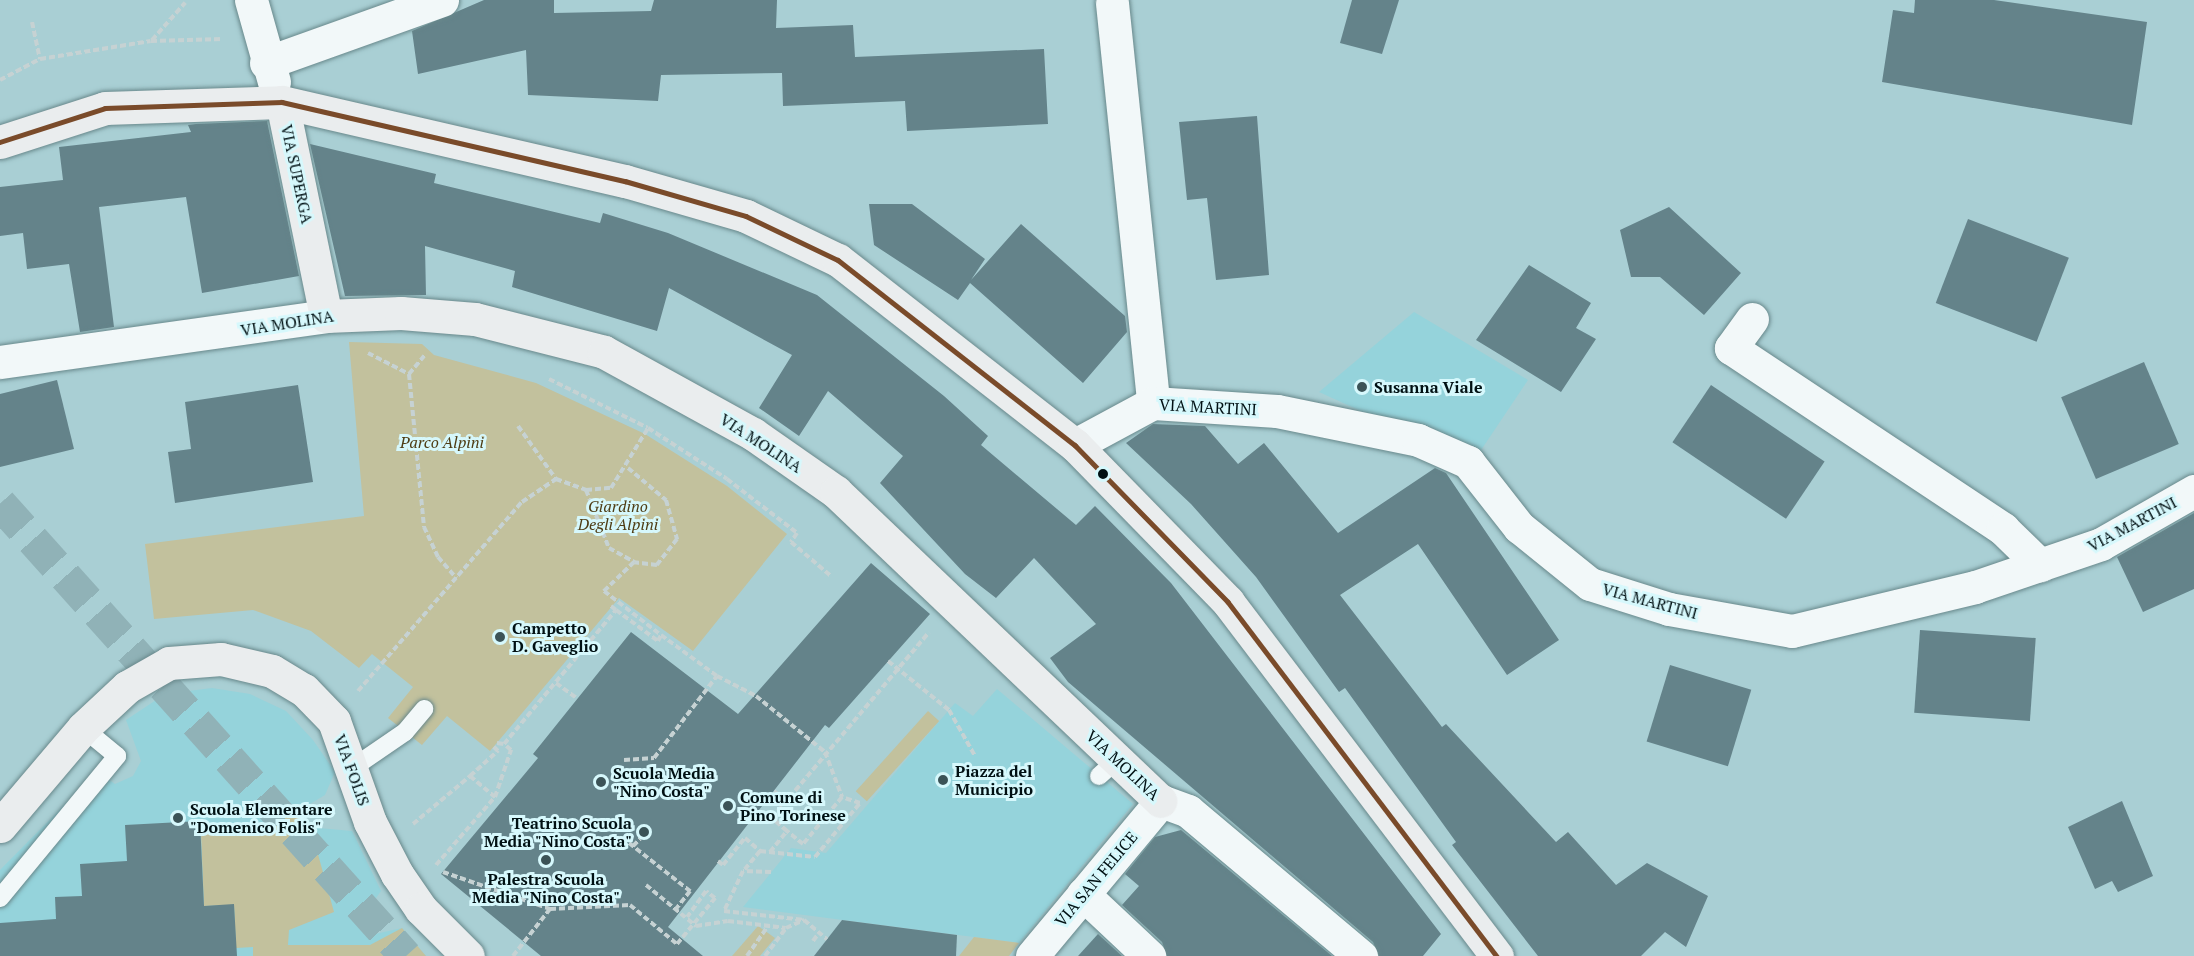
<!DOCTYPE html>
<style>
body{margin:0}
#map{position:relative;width:2194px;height:956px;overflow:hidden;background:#a9cfd4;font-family:"PT Serif",serif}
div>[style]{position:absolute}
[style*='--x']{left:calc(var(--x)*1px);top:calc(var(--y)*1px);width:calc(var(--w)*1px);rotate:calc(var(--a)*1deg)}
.built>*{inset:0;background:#95d3db}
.green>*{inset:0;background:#c2c19d;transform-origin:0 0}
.building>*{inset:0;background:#64838a;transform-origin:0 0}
.primary-tunnel>*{height:33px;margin-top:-16.5px;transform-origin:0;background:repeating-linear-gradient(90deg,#90b2b7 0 33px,transparent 0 49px)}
.path>*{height:4px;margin-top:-2px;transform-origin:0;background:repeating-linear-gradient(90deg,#c6d2d3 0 6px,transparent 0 9px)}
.roads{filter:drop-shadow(0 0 2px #68888b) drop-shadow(0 0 2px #68888b)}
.lane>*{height:18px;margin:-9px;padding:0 9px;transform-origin:9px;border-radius:9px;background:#f2f8f9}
.street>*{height:33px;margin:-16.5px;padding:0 16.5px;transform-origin:16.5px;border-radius:16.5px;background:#f2f8f9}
.secondary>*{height:33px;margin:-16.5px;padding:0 16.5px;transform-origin:16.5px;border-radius:16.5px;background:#eaedee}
.bus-1>*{height:4.5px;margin:-2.25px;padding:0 2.25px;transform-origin:2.25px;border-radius:2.25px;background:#7a4b2a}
.dots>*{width:16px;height:16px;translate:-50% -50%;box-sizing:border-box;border:3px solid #d6f8fc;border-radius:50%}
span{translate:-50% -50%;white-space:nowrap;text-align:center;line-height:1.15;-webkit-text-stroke:6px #d6f8fc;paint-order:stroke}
.street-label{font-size:16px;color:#001013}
.poi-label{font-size:16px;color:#001013;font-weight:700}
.left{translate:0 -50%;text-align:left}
.right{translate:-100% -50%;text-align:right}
.park-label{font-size:16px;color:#4e3c14;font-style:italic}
</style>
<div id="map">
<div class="built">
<div style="clip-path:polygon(1414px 312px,1528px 380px,1473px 462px,1319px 392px)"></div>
<div style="clip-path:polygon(212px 688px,250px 694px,286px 711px,313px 740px,335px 772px,325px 795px,298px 811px,308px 827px,352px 831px,381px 891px,364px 915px,375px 934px,402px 928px,426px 956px,0 956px,0 870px,88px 781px,104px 776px,115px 784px,133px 776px,141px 761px,126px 720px,165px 694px)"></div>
<div style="clip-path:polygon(997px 689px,1133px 804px,1019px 943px,743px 907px,791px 848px,826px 853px,955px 703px,973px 716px)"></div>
</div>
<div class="green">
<div style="clip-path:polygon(349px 342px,422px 344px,434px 355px,536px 383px,645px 434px,727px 486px,787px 534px,693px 651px,619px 598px,490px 751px,447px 716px,422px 745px,388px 718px,413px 687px,372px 654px,359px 668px,311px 631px,253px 610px,154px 619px,145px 544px,364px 516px)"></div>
<div style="left:928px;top:711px;width:15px;height:108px;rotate:42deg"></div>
<div style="clip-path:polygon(297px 810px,314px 840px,334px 912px,289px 930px,288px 945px,370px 945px,402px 928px,426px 956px,253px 956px,253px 947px,236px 948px,234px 905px,204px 906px,201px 834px,265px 832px)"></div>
<div style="clip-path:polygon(758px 926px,775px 938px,760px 956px,732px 956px)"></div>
<div style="clip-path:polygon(974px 937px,1019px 943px,1009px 956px,959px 956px)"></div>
</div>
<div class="building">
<div style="clip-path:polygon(484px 0,554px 0,554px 13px,651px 11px,654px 0,777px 0,776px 28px,853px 25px,855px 57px,1044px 49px,1048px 124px,907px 131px,905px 101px,783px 106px,782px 73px,661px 75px,658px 101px,528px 95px,526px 50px,418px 74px,412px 31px)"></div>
<div style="clip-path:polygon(1352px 0,1399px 0,1382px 54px,1340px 43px)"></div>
<div style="clip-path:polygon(1915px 0,1994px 0,2147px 22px,2132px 125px,1882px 82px,1893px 10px,1914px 13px)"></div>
<div style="clip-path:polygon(1257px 116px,1269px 275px,1216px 280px,1207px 198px,1187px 200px,1179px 122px)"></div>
<div style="clip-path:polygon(267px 121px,299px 276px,202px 293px,186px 197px,99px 207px,114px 327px,80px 332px,69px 264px,27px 269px,23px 233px,0 236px,0 187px,63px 180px,59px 147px,191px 132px,188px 125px,196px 124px)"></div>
<div style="clip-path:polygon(310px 144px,436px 174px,434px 183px,600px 223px,603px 213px,668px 233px,817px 295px,944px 396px,988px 436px,981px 445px,1076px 525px,1095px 506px,1171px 583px,1441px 934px,1423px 956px,1379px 956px,1373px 942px,1068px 682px,1050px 658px,1096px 624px,1034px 558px,996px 598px,965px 574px,880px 483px,903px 456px,828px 391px,799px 436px,759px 408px,792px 355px,669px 288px,657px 331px,512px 287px,515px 271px,425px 246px,426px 295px,345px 296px)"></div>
<div style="clip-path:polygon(869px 204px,912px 204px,985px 259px,971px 280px,1021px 224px,1125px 316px,1127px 332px,1083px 383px,970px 283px,958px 300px,874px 245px)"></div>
<div style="clip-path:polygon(1669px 207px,1741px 273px,1704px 315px,1660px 277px,1631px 277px,1620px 230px)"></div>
<div style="left:1968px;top:219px;width:108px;height:90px;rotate:21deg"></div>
<div style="clip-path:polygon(1529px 265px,1591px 303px,1576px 328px,1596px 339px,1561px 392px,1476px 340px)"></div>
<div style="left:2144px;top:362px;width:89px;height:90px;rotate:67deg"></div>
<div style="clip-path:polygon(57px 380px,74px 449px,0 467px,0 394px)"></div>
<div style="clip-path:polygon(298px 385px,313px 482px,175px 503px,168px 452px,191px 449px,185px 402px)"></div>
<div style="left:1711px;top:385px;width:137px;height:69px;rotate:34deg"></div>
<div style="clip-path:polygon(1153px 424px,1205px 426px,1238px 464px,1264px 443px,1338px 533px,1435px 468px,1446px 473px,1559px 640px,1507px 675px,1418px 544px,1340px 595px,1442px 727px,1446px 724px,1556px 842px,1568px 832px,1616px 885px,1647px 863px,1708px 896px,1686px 947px,1665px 932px,1641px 956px,1538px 956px,1452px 845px,1456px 842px,1345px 688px,1339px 692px,1256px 577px,1191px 504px,1126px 443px)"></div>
<div style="clip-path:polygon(2194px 513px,2194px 589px,2143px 612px,2117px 557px)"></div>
<div style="clip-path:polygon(871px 563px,930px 614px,829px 728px,825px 725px,668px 927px,703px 956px,541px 956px,441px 874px,538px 758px,533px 754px,631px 632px,738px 714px)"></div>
<div style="left:1920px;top:630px;width:116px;height:83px;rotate:4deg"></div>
<div style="left:1670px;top:665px;width:85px;height:80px;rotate:17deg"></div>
<div style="clip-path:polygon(2122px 801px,2153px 876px,2118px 892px,2112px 881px,2095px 889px,2068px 827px)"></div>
<div style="clip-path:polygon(200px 821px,204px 906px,234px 904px,237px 956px,0 956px,0 923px,56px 919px,55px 897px,82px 896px,80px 864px,127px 861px,125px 825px)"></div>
<div style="clip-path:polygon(1181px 830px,1332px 956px,1167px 956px,1162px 942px,1122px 905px,1139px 886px,1125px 874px,1155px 837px)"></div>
<div style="clip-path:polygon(842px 920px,957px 935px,956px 956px,814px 956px)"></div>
<div style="clip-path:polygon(1098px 934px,1122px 956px,1078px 956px)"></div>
</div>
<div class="primary-tunnel">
<div style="--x:0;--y:503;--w:608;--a:48.13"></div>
</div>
<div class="path">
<div style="--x:32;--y:22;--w:38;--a:78"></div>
<div style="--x:152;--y:40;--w:50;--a:-48.3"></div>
<div style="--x:0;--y:80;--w:45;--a:-27.7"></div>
<div style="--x:40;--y:59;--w:112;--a:-9.2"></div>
<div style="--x:151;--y:41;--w:72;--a:-1.6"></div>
<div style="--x:368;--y:353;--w:46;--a:27.1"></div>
<div style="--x:409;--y:374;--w:26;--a:-50"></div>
<div style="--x:409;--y:374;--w:154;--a:84.4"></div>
<div style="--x:424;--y:527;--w:33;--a:65"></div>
<div style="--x:438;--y:557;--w:28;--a:49"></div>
<div style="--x:549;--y:379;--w:110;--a:26.3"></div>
<div style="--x:648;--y:428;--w:94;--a:32.8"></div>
<div style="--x:727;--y:479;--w:88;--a:37.6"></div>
<div style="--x:797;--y:533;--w:11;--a:124"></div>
<div style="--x:791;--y:542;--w:52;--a:40.4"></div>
<div style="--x:518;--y:426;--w:65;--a:54.4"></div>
<div style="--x:628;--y:468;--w:50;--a:40.1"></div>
<div style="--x:666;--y:500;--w:41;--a:74.2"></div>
<div style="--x:677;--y:539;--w:33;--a:128"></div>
<div style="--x:657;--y:565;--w:23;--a:-173"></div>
<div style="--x:634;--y:562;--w:42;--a:136"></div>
<div style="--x:604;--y:591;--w:72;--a:37.7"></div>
<div style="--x:586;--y:490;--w:62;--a:68.4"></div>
<div style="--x:609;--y:548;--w:29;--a:29"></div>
<div style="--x:611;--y:606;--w:6;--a:39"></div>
<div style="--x:888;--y:661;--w:78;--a:38.8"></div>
<div style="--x:949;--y:710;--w:53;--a:60.5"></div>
<div style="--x:556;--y:683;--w:26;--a:36"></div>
<div style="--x:358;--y:691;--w:250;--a:-49.1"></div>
<div style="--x:522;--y:502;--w:41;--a:-34.1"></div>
<div style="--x:556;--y:479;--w:32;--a:20"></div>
<div style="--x:586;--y:490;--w:25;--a:-5"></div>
<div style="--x:611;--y:488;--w:70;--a:-58.3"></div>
<div style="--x:497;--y:743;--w:7;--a:8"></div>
<div style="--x:624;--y:760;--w:30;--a:-4"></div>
<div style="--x:654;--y:758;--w:103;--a:-52.5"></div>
<div style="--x:470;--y:776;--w:38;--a:-42"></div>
<div style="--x:498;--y:751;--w:6;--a:-135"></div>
<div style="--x:774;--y:791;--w:16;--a:40"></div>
<div style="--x:413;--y:824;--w:75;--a:-40.1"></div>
<div style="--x:470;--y:776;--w:33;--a:40"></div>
<div style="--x:629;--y:843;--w:78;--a:38.2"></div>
<div style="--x:690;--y:891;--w:23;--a:128"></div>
<div style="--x:633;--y:846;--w:10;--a:-45"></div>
<div style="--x:760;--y:851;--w:55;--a:6.2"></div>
<div style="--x:815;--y:857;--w:70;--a:-50.2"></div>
<div style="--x:860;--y:803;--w:19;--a:-162"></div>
<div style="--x:842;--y:797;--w:61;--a:129.7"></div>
<div style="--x:803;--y:844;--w:21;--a:-141"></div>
<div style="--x:770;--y:852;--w:27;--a:-51"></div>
<div style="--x:787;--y:831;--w:20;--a:-139"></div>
<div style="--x:772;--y:818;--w:243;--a:-49.8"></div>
<div style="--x:718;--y:861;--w:6;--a:39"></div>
<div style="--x:723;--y:865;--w:35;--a:-51"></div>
<div style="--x:745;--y:838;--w:20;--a:41"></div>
<div style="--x:760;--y:851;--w:26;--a:130"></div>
<div style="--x:436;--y:865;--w:90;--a:-49.1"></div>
<div style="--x:495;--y:797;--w:50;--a:-71.2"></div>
<div style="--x:511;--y:750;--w:9;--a:-139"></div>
<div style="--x:504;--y:744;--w:175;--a:-50.1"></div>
<div style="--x:616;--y:610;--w:52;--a:36.4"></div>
<div style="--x:658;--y:641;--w:7;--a:-63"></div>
<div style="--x:661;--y:635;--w:69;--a:36.2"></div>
<div style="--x:717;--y:676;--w:44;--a:27.1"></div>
<div style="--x:756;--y:696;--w:89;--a:39.1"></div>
<div style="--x:825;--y:752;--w:48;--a:69.3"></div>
<div style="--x:443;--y:872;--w:113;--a:19.1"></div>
<div style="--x:550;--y:909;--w:80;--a:-2.9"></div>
<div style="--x:630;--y:905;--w:61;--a:39.7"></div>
<div style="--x:677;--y:944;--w:60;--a:-50.4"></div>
<div style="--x:715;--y:898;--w:11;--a:-142"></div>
<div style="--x:706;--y:891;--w:32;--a:126"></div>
<div style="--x:771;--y:872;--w:28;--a:-178"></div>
<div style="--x:743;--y:871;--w:44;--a:115.4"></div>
<div style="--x:724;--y:911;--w:81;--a:6.4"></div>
<div style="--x:804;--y:920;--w:30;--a:40"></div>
<div style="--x:646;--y:885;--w:65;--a:39.4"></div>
<div style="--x:696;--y:926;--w:32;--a:-9"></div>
<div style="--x:728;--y:921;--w:58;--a:6.9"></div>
<div style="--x:786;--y:928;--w:20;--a:-24"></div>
<div style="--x:813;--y:941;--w:9;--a:-54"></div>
<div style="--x:513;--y:956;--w:60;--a:-51.8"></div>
<div style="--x:747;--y:956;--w:38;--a:-55"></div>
<div style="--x:765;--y:956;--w:35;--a:-53"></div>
</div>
<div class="roads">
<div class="lane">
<div style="--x:351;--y:769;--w:65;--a:-34.4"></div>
<div style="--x:405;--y:732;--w:30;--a:-50"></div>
<div style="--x:1099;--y:776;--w:25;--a:-42"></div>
<div style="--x:0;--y:898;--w:184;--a:-50.5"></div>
<div style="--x:117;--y:756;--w:44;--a:-140.5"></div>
</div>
<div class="street">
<div style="--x:251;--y:0;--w:85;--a:74.3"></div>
<div style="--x:1112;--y:3;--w:402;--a:84.1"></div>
<div style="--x:266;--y:63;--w:187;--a:-19.7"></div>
<div style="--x:1752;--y:319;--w:36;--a:126"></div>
<div style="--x:1731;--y:348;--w:327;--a:33.6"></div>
<div style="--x:2003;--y:529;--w:52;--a:44.2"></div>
<div style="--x:0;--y:362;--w:329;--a:-8"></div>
<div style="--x:1075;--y:445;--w:89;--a:-28.3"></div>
<div style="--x:1153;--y:403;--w:124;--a:3.7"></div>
<div style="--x:1277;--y:411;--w:144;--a:11.6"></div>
<div style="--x:1418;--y:440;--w:55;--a:23.7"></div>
<div style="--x:1468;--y:462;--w:83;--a:51.9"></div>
<div style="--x:1519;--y:527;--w:91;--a:38.8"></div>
<div style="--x:1590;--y:584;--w:83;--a:17.6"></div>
<div style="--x:1669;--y:609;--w:125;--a:10.1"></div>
<div style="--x:1792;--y:631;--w:188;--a:-13.5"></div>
<div style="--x:1975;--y:587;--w:133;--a:-18.8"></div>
<div style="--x:2101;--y:544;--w:107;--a:-29.7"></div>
<div style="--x:1083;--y:894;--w:91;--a:43.2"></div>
<div style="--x:1032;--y:956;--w:202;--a:-50.2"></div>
<div style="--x:1161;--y:801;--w:29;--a:20"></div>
<div style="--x:1188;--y:811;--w:226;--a:40"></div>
</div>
<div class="secondary">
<div style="--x:282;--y:102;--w:218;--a:78.4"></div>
<div style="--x:326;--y:316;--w:75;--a:-2.3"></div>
<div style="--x:401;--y:313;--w:74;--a:4.6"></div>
<div style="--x:475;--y:319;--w:133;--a:14.3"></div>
<div style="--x:604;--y:352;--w:170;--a:28.8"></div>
<div style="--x:753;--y:434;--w:101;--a:34.9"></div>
<div style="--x:836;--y:492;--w:448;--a:43.6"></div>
<div style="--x:0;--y:142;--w:110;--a:-17.9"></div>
<div style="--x:105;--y:108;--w:177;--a:-1.9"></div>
<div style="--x:282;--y:102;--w:352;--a:13"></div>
<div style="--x:625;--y:181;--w:126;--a:16.1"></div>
<div style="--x:746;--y:216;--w:102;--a:25.6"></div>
<div style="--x:838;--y:260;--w:301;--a:38"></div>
<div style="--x:1075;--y:445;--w:219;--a:45.7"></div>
<div style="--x:1228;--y:602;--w:445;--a:52.8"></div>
<div style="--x:0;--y:826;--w:128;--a:-49.7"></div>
<div style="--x:83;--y:728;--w:60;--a:-43"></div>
<div style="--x:127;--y:687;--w:48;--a:-29.7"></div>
<div style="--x:169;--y:663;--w:52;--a:-4.4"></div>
<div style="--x:221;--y:659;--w:52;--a:13.2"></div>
<div style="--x:272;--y:671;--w:37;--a:31"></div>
<div style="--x:304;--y:690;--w:43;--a:45.9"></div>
<div style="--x:334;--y:721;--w:107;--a:70.4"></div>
<div style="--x:370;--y:822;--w:59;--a:62.6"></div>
<div style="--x:397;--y:874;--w:42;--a:55.6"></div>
<div style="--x:421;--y:909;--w:66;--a:45"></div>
</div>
</div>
<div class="bus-1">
<div style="--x:0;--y:142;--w:110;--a:-17.9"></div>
<div style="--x:105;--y:108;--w:177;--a:-1.9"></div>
<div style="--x:282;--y:102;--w:352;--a:13"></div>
<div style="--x:625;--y:181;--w:126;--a:16.1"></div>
<div style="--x:746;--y:216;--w:102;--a:25.6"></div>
<div style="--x:838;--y:260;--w:301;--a:38"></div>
<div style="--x:1075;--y:445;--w:219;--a:45.7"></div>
<div style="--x:1228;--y:602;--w:445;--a:52.8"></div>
</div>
<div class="dots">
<div style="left:1362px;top:387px;background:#3b5357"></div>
<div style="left:1103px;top:474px;background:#001013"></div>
<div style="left:500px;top:637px;background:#3b5357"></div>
<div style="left:943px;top:780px;background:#3b5357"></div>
<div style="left:601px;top:782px;background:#3b5357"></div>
<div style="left:728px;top:806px;background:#3b5357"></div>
<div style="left:178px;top:818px;background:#3b5357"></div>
<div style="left:644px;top:832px;background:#3b5357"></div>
<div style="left:546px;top:860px;background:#3b5357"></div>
</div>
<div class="street-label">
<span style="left:297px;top:174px;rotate:78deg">VIA SUPERGA</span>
<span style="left:287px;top:323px;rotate:-9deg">VIA MOLINA</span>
<span style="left:1208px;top:407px;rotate:3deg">VIA MARTINI</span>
<span style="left:761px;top:443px;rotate:33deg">VIA MOLINA</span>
<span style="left:2132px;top:524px;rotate:-28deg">VIA MARTINI</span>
<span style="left:1650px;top:601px;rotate:15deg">VIA MARTINI</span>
<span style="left:1123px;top:765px;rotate:43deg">VIA MOLINA</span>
<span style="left:352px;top:770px;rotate:70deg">VIA FOLIS</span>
<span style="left:1096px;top:879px;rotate:-50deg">VIA SAN FELICE</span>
</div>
<div class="poi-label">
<span class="left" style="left:1374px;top:387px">Susanna Viale</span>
<span class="left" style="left:512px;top:637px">Campetto<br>D. Gaveglio</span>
<span class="left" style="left:955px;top:780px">Piazza del<br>Municipio</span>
<span class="left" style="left:613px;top:782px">Scuola Media<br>"Nino Costa"</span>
<span class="left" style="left:740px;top:806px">Comune di<br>Pino Torinese</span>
<span class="left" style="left:190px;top:818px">Scuola Elementare<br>"Domenico Folis"</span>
<span class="right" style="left:632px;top:832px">Teatrino Scuola<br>Media "Nino Costa"</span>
<span style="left:546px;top:888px">Palestra Scuola<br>Media "Nino Costa"</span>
</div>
<div class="park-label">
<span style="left:442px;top:442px">Parco Alpini</span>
<span style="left:618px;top:515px">Giardino<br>Degli Alpini</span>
</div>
</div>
